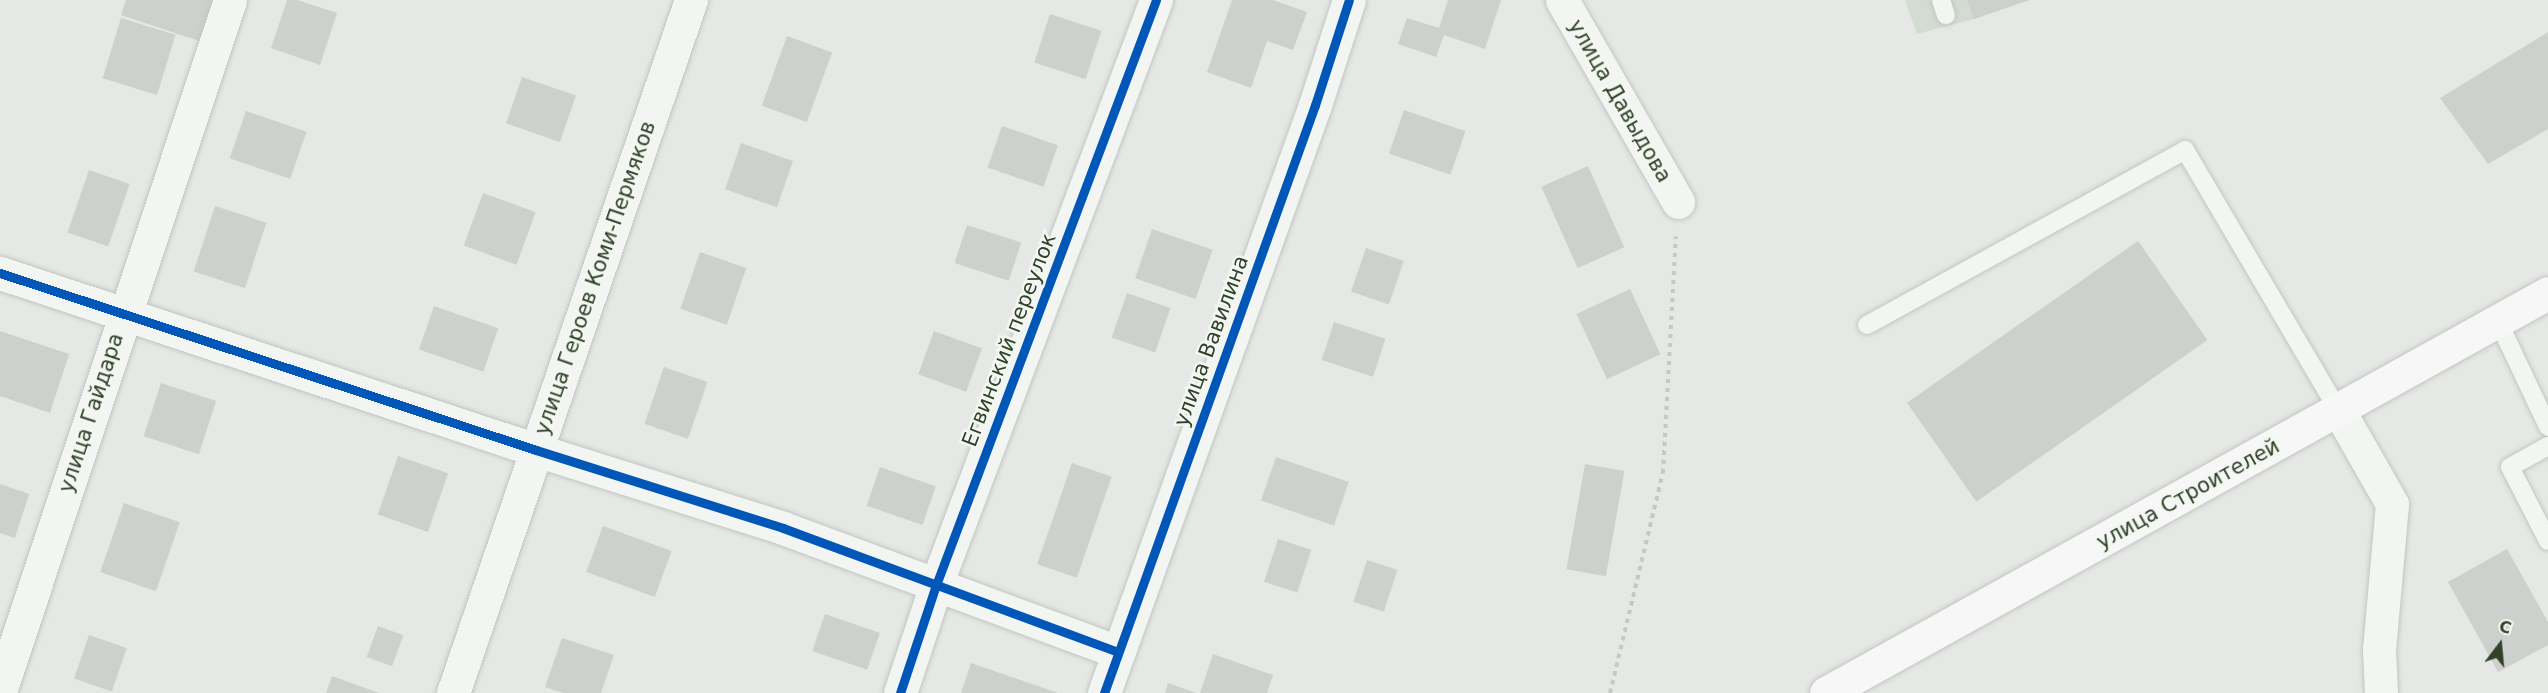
<!DOCTYPE html>
<meta charset="utf-8">
<style>
body{margin:0}
#map{position:relative;width:2548px;height:693px;overflow:hidden;background:#e5e8e4;font-family:"DejaVu Sans",sans-serif}
div>[style]{position:absolute}
[style*='--x']{left:calc(var(--x)*1px);top:calc(var(--y)*1px);width:calc(var(--w)*1px);rotate:calc(var(--a)*1deg)}
.built>*{inset:0;background:#d4dbd2}
.building>*{inset:0;background:#cdd0cc;transform-origin:0 0}
.path>*{height:4px;margin-top:-2px;transform-origin:0;background:repeating-linear-gradient(90deg,#c5c9c4 0 4.5px,transparent 0 9px)}
.roads{filter:drop-shadow(0 0 2px #c3c6c2) drop-shadow(0 0 2px #c3c6c2)}
.lane>*{height:18px;margin:-9px;padding:0 9px;transform-origin:9px;border-radius:9px;background:#f3f5f3}
.street>*{height:33px;margin:-16.5px;padding:0 16.5px;transform-origin:16.5px;border-radius:16.5px;background:#f3f5f3}
.secondary>*{height:33px;margin:-16.5px;padding:0 16.5px;transform-origin:16.5px;border-radius:16.5px;background:#f7f7f7}
.cycleway>*{height:9px;margin:-4.5px;padding:0 4.5px;transform-origin:4.5px;border-radius:4.5px;background:#0057b8}
span{translate:-50% -50%;white-space:nowrap;text-align:center;line-height:1.15;-webkit-text-stroke:5px #f3f7f1;paint-order:stroke}
.street-label{font-size:21px;color:#31412a}
.north{position:absolute;left:2470px;top:615px;width:60px;height:60px;-webkit-text-stroke:4px #f3f7f1;paint-order:stroke;rotate:16deg;font-size:16px;font-weight:700;line-height:24px;text-align:center;color:#31412a}
.north::after{content:'';display:block;margin:auto;width:21px;height:27px;background:#31412a;clip-path:polygon(50% 0,100% 100%,50% 72%,0 100%)}
</style>
<div id="map">
<div class="built">
<div style="clip-path:polygon(1905px 0,2030px 0,1974px 19px,1917px 34px)"></div>
</div>
<div class="building">
<div style="clip-path:polygon(126px 0,219px 0,205px 43px,121px 15px)"></div>
<div style="clip-path:polygon(287px 0,297px 0,337px 13px,320px 65px,271px 48px)"></div>
<div style="clip-path:polygon(1232px 0,1273px 0,1307px 12px,1293px 50px,1267px 41px,1251px 88px,1207px 72px)"></div>
<div style="clip-path:polygon(1448px 0,1501px 0,1485px 49px,1444px 35px,1436px 57px,1398px 44px,1407px 18px,1439px 28px)"></div>
<div style="clip-path:polygon(1967px 0,2029px 0,1974px 19px)"></div>
<div style="left:1050px;top:14px;width:54px;height:51px;rotate:18deg"></div>
<div style="left:121px;top:18px;width:57px;height:63px;rotate:17deg"></div>
<div style="clip-path:polygon(2548px 32px,2548px 129px,2488px 164px,2440px 98px)"></div>
<div style="left:787px;top:36px;width:48px;height:74px;rotate:20deg"></div>
<div style="left:522px;top:77px;width:57px;height:49px;rotate:19deg"></div>
<div style="left:1404px;top:110px;width:65px;height:46px;rotate:19deg"></div>
<div style="left:246px;top:111px;width:64px;height:50px;rotate:19deg"></div>
<div style="left:1002px;top:126px;width:59px;height:44px;rotate:19deg"></div>
<div style="left:741px;top:143px;width:55px;height:49px;rotate:19deg"></div>
<div style="left:1588px;top:166px;width:89px;height:51px;rotate:66deg"></div>
<div style="left:89px;top:170px;width:43px;height:66px;rotate:19deg"></div>
<div style="left:483px;top:193px;width:56px;height:56px;rotate:20deg"></div>
<div style="left:215px;top:206px;width:54px;height:69px;rotate:18deg"></div>
<div style="left:967px;top:225px;width:57px;height:40px;rotate:18deg"></div>
<div style="left:1152px;top:229px;width:64px;height:52px;rotate:19deg"></div>
<div style="left:2138px;top:241px;width:121px;height:282px;rotate:55deg"></div>
<div style="left:1366px;top:248px;width:40px;height:46px;rotate:19deg"></div>
<div style="left:700px;top:252px;width:49px;height:60px;rotate:19deg"></div>
<div style="left:1630px;top:289px;width:72px;height:59px;rotate:65deg"></div>
<div style="left:1127px;top:293px;width:46px;height:47px;rotate:19deg"></div>
<div style="left:434px;top:306px;width:68px;height:46px;rotate:19deg"></div>
<div style="left:1334px;top:322px;width:54px;height:40px;rotate:18deg"></div>
<div style="clip-path:polygon(0 331px,69px 354px,50px 413px,0 396px)"></div>
<div style="left:934px;top:331px;width:51px;height:46px;rotate:20deg"></div>
<div style="left:664px;top:367px;width:46px;height:60px;rotate:19deg"></div>
<div style="left:161px;top:383px;width:58px;height:56px;rotate:18deg"></div>
<div style="left:398px;top:456px;width:53px;height:62px;rotate:19deg"></div>
<div style="left:1276px;top:457px;width:77px;height:46px;rotate:19deg"></div>
<div style="left:1072px;top:463px;width:42px;height:107px;rotate:19deg"></div>
<div style="left:1585px;top:464px;width:40px;height:107px;rotate:10deg"></div>
<div style="left:880px;top:467px;width:59px;height:41px;rotate:19deg"></div>
<div style="clip-path:polygon(0 484px,29px 494px,15px 538px,0 533px)"></div>
<div style="left:124px;top:503px;width:59px;height:73px;rotate:19deg"></div>
<div style="left:603px;top:526px;width:73px;height:49px;rotate:20deg"></div>
<div style="left:1278px;top:539px;width:35px;height:45px;rotate:18deg"></div>
<div style="clip-path:polygon(2507px 549px,2548px 622px,2548px 645px,2498px 672px,2448px 582px)"></div>
<div style="left:1367px;top:560px;width:32px;height:44px;rotate:18deg"></div>
<div style="left:825px;top:614px;width:58px;height:39px;rotate:19deg"></div>
<div style="left:378px;top:626px;width:27px;height:33px;rotate:20deg"></div>
<div style="left:89px;top:635px;width:40px;height:46px;rotate:19deg"></div>
<div style="clip-path:polygon(562px 638px,614px 655px,601px 693px,563px 693px,545px 687px)"></div>
<div style="clip-path:polygon(1213px 654px,1273px 675px,1267px 693px,1200px 693px)"></div>
<div style="clip-path:polygon(971px 663px,1058px 693px,961px 693px)"></div>
<div style="clip-path:polygon(332px 676px,379px 693px,326px 693px)"></div>
<div style="clip-path:polygon(1168px 683px,1196px 693px,1165px 693px)"></div>
</div>
<div class="path">
<div style="--x:1610;--y:693;--w:226;--a:-76.5"></div>
<div style="--x:1663;--y:473;--w:237;--a:-86.9"></div>
</div>
<div class="roads">
<div class="lane">
<div style="--x:1941;--y:0;--w:16;--a:72"></div>
<div style="--x:2498;--y:321;--w:117;--a:64.7"></div>
<div style="--x:1867;--y:325;--w:363;--a:-28.8"></div>
<div style="--x:2185;--y:150;--w:303;--a:59.5"></div>
<div style="--x:2548;--y:446;--w:43;--a:151.1"></div>
<div style="--x:2510;--y:467;--w:83;--a:62.8"></div>
</div>
<div class="street">
<div style="--x:1562;--y:0;--w:233;--a:60.1"></div>
<div style="--x:0;--y:273;--w:564;--a:18.27"></div>
<div style="--x:536;--y:450;--w:259;--a:17.5"></div>
<div style="--x:783;--y:528;--w:357;--a:20.3"></div>
<div style="--x:2339;--y:411;--w:107;--a:60.3"></div>
<div style="--x:2392;--y:504;--w:146;--a:95.1"></div>
<div style="--x:2379;--y:649;--w:44;--a:87.4"></div>
<div style="--x:0;--y:691;--w:728;--a:-71.59"></div>
<div style="--x:453;--y:693;--w:733;--a:-71.05"></div>
<div style="--x:900;--y:693;--w:114;--a:-71.6"></div>
<div style="--x:936;--y:585;--w:625;--a:-69.39"></div>
<div style="--x:1104;--y:693;--w:625;--a:-70.26"></div>
<div style="--x:1315;--y:105;--w:110;--a:-72.1"></div>
</div>
<div class="secondary">
<div style="--x:1826;--y:693;--w:825;--a:-28.99"></div>
</div>
</div>
<div class="cycleway">
<div style="--x:0;--y:273;--w:564;--a:18.27"></div>
<div style="--x:536;--y:450;--w:259;--a:17.5"></div>
<div style="--x:783;--y:528;--w:357;--a:20.3"></div>
<div style="--x:900;--y:693;--w:114;--a:-71.6"></div>
<div style="--x:936;--y:585;--w:625;--a:-69.39"></div>
<div style="--x:1104;--y:693;--w:625;--a:-70.26"></div>
<div style="--x:1315;--y:105;--w:110;--a:-72.1"></div>
</div>
<div class="street-label">
<span style="left:1620px;top:101px;rotate:60deg">улица Давыдова</span>
<span style="left:595px;top:278px;rotate:-71deg">улица Героев Коми-Пермяков</span>
<span style="left:1009px;top:340px;rotate:-69deg">Егвинский переулок</span>
<span style="left:1211px;top:341px;rotate:-70deg">улица Вавилина</span>
<span style="left:91px;top:413px;rotate:-72deg">улица Гайдара</span>
<span style="left:2188px;top:494px;rotate:-29deg">улица Строителей</span>
</div>
<div class="north">С</div>
</div>
